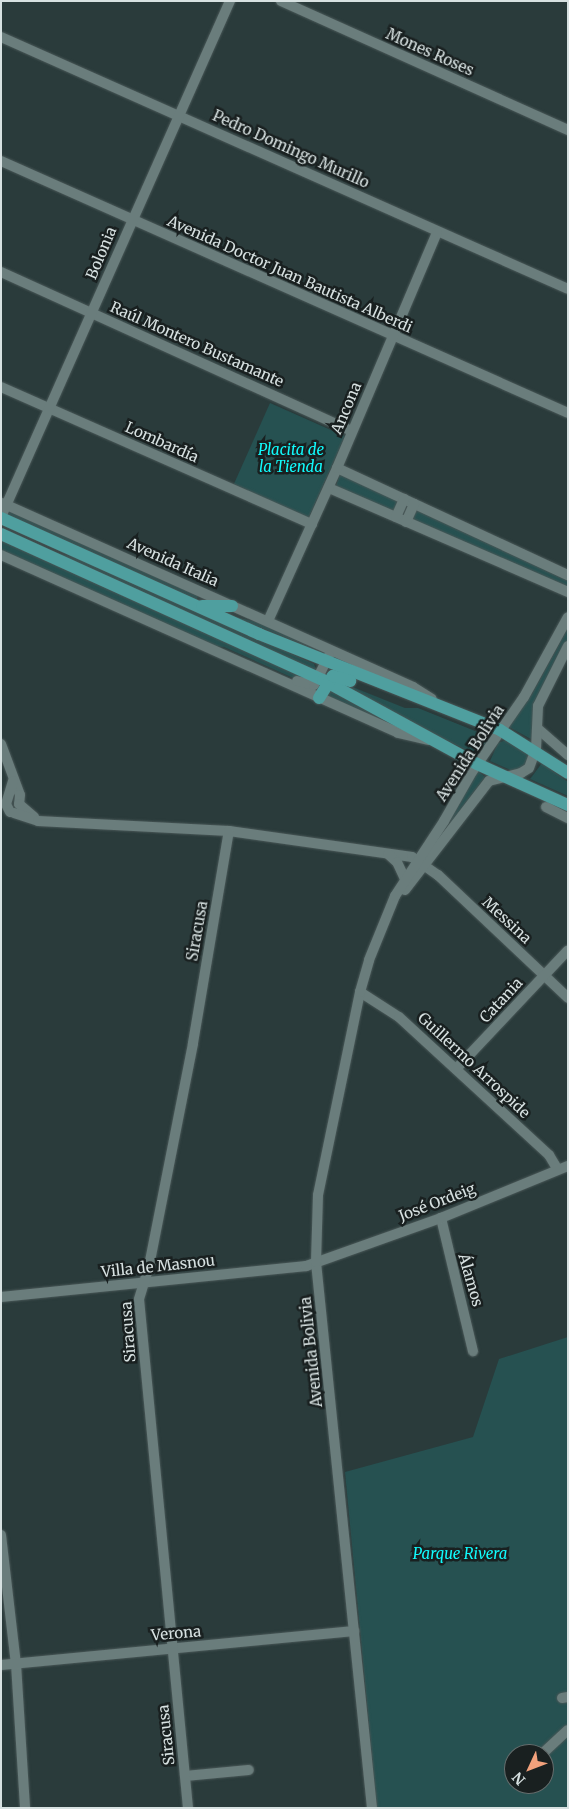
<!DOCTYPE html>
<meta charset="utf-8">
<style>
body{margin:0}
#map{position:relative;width:569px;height:1809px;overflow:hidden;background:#2a3b3b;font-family:Merriweather,serif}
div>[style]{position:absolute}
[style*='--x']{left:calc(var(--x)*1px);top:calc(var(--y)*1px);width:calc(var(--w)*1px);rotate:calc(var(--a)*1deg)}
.green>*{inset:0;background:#265151;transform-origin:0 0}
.roads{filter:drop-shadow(0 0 1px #495757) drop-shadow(0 0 1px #495757)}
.minor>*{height:10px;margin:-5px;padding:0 5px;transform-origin:5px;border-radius:5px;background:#6a7d7c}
.major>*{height:12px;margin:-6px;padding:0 6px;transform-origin:6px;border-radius:6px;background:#4f9f9f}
span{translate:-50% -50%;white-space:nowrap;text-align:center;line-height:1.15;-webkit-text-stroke:5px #192020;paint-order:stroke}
.street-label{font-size:15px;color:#d7e1e1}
.park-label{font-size:15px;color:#11fbfc;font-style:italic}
.frame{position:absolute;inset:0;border:2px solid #d7e1e1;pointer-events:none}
.north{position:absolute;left:504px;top:1744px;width:50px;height:50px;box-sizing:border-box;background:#192020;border:1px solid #656d6d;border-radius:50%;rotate:227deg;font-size:14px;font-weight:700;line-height:20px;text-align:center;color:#d7e1e1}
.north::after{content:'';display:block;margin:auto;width:18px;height:22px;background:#f1a17c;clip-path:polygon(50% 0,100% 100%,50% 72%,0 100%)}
</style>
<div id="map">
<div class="green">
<div style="left:270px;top:403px;width:82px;height:89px;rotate:24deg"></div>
<div style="clip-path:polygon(340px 474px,399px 501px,394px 514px,335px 489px)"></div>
<div style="clip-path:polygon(416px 510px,568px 581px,568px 588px,411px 521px)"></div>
<div style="left:10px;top:512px;width:206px;height:4px;rotate:24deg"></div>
<div style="clip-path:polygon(1px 538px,313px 680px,309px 685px,224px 647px,213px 646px,1px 551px)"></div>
<div style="clip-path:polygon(60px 554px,76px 557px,314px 664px,317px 672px)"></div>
<div style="clip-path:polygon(231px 616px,262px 623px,327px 654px)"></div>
<div style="clip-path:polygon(568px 628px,568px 639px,544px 683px,531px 739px,509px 727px,532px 694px)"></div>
<div style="clip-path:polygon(335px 680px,405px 708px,418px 708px,485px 735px,488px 741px,477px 755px,419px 727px)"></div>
<div style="clip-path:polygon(328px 688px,399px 728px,326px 698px)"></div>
<div style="clip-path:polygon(506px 740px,530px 756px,528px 764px,515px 772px,490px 761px,498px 743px)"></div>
<div style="clip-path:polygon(542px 763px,568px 782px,568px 796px,530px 779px)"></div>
<div style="clip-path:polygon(478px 771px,485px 777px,427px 854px)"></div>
<div style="clip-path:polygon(evenodd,568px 1337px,568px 1808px,377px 1808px,345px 1472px,473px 1437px,499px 1359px,568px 1337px,514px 1754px,544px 1754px,544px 1784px,514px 1784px,514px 1754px)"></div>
</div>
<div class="roads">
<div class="minor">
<div style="--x:281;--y:1;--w:315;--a:24.2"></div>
<div style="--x:1;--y:37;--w:620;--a:23.96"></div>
<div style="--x:1;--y:161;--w:620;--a:23.96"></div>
<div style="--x:1;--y:272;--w:385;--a:24.4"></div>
<div style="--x:1;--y:387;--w:340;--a:23.8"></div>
<div style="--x:337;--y:468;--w:255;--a:24.9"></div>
<div style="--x:329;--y:488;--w:261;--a:23.5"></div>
<div style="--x:2;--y:503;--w:450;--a:24.1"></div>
<div style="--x:413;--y:687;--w:22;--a:32"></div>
<div style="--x:1;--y:517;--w:565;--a:-66.07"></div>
<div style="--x:396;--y:517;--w:20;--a:-66"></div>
<div style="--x:406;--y:522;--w:20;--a:-66"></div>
<div style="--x:1;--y:555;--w:435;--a:24.1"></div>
<div style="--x:398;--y:733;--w:31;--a:13"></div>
<div style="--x:268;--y:621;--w:168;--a:-65.7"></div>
<div style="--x:337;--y:468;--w:256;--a:-67"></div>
<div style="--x:297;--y:681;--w:17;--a:13"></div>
<div style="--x:314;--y:685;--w:33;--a:-63"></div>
<div style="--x:537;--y:728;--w:41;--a:41.1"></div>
<div style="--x:1;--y:744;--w:54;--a:69.6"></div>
<div style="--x:20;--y:795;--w:9;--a:96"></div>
<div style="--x:19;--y:804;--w:20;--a:41"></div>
<div style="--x:546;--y:807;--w:25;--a:27"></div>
<div style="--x:10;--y:812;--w:9;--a:-117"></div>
<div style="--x:6;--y:804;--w:24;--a:-73"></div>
<div style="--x:14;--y:813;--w:25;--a:18"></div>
<div style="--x:38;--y:821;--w:191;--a:3"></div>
<div style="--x:229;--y:831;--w:185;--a:8.1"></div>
<div style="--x:412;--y:857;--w:32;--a:35"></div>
<div style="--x:438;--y:875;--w:179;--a:43.4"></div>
<div style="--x:388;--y:854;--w:12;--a:42"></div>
<div style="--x:397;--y:862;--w:19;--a:65"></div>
<div style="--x:405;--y:890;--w:138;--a:-52.4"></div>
<div style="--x:489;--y:781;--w:33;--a:-14"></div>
<div style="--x:521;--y:773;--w:9;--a:-32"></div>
<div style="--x:529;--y:768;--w:20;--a:-70"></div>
<div style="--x:536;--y:749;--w:43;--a:-87.3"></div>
<div style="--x:538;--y:706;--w:67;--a:-63.4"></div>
<div style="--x:360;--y:992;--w:46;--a:32.7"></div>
<div style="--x:399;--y:1017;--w:204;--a:42.6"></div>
<div style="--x:549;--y:1155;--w:17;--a:59"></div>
<div style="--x:456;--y:1069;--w:163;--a:-46.7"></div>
<div style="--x:441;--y:1218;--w:137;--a:76.5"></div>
<div style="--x:1;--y:1297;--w:307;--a:-5.8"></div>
<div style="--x:306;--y:1266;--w:143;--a:-19.6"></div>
<div style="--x:441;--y:1218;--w:137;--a:-22.3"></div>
<div style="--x:1;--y:1535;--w:130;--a:83.4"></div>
<div style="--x:16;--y:1664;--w:144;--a:86.4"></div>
<div style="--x:1;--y:1665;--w:355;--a:-5.5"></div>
<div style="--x:562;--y:1698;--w:6;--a:-9"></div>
<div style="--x:542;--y:1754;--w:35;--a:-43"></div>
<div style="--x:185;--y:1776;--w:64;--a:-5.4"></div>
<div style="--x:188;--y:1808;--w:511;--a:-95.5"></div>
<div style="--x:139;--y:1299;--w:34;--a:-73"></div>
<div style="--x:149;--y:1266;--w:227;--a:-78.8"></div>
<div style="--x:193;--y:1043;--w:215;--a:-80.4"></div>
<div style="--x:372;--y:1808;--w:549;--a:-95.86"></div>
<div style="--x:316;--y:1262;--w:67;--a:-88.3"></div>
<div style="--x:318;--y:1195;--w:207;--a:-78.3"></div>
<div style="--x:360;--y:992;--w:33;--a:-74"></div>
<div style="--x:369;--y:960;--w:69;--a:-67.9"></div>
<div style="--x:395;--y:896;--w:90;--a:-56.8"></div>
<div style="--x:444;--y:821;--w:56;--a:-60.3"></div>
<div style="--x:472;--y:772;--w:91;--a:-55.3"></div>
<div style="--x:524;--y:697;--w:91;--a:-61.2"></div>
</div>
<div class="major">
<div style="--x:1;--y:518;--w:283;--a:24.2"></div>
<div style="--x:259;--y:634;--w:259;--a:21.7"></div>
<div style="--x:500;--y:730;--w:80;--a:32.3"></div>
<div style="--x:1;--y:534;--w:354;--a:24.4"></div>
<div style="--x:323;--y:680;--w:175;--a:28.6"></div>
<div style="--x:477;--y:764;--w:100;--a:24.3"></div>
<div style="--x:202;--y:606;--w:30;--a:0"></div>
<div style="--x:319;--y:698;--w:26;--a:-58"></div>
<div style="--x:333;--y:676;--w:18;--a:16"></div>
</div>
</div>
<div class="street-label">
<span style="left:430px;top:52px;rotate:24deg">Mones Roses</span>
<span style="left:291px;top:149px;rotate:24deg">Pedro Domingo Murillo</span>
<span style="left:101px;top:253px;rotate:-67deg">Bolonia</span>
<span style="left:290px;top:274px;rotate:24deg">Avenida Doctor Juan Bautista Alberdi</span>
<span style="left:197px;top:344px;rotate:24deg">Raúl Montero Bustamante</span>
<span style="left:346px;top:408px;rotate:-67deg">Ancona</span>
<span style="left:162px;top:442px;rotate:24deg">Lombardía</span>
<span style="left:173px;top:562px;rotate:24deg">Avenida Italia</span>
<span style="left:470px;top:753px;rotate:-57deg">Avenida Bolivia</span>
<span style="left:507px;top:920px;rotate:43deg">Messina</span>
<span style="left:197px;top:931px;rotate:-80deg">Siracusa</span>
<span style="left:501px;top:1000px;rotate:-47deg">Catania</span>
<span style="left:474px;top:1065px;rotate:43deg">Guillermo Arrospide</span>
<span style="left:437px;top:1202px;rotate:-21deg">José Ordeig</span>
<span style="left:158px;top:1266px;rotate:-6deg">Villa de Masnou</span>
<span style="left:471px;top:1280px;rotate:74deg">Álamos</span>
<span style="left:128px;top:1332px;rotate:-94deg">Siracusa</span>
<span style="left:311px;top:1352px;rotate:-96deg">Avenida Bolivia</span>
<span style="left:176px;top:1633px;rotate:-5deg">Verona</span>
<span style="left:166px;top:1735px;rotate:-96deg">Siracusa</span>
</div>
<div class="park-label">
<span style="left:291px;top:458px">Placita de<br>la Tienda</span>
<span style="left:460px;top:1554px">Parque Rivera</span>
</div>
<div class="frame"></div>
<div class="north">N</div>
</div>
